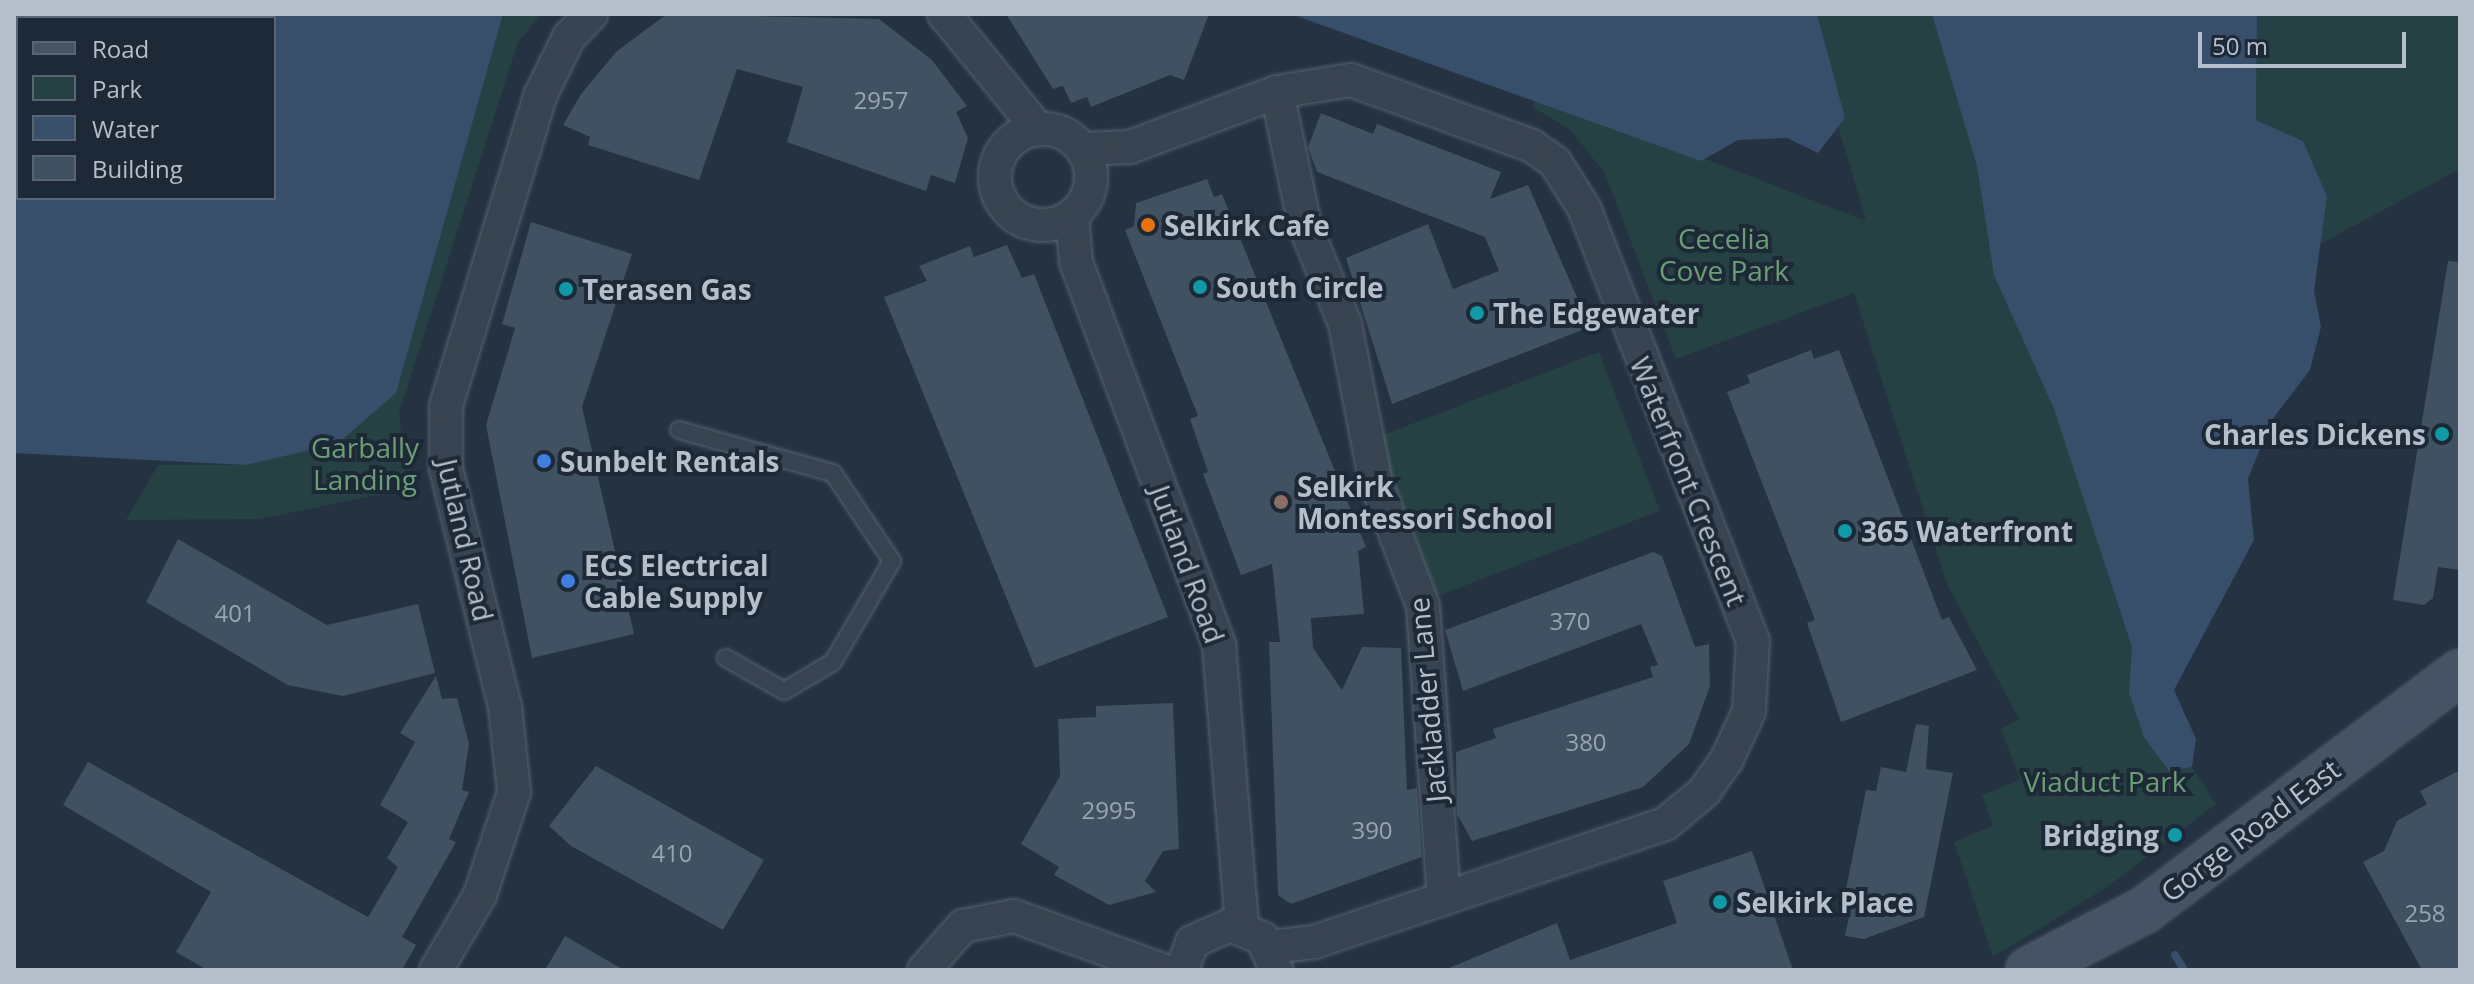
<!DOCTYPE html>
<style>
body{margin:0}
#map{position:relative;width:2474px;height:984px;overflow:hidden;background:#243242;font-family:"Open Sans",sans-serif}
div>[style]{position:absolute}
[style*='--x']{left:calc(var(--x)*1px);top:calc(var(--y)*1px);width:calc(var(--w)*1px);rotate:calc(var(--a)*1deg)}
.green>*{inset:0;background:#264143;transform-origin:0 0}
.water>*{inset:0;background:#374f6a}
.stream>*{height:8px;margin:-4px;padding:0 4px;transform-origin:4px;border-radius:4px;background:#374f6a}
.building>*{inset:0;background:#405161}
.roads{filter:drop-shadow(0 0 2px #56626f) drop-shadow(0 0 2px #56626f)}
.service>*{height:16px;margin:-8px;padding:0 8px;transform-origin:8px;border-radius:8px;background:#394452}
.minor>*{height:32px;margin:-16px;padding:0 16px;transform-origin:16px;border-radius:16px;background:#394452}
.minor>.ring{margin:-16px;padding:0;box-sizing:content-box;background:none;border:32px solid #394452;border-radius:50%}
.secondary>*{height:44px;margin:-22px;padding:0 22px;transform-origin:22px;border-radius:22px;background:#465365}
.dots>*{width:22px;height:22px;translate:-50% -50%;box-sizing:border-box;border:4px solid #1d2937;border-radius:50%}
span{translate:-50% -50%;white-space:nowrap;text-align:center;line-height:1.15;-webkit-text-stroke:8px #1d2937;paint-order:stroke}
.number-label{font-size:24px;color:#98a4b1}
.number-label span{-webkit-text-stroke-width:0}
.poi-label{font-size:28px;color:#b5bfcc;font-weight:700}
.left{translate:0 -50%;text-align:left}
.right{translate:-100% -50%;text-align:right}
.park-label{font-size:28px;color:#6b9e74}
.street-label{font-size:28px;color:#b5bfcc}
.frame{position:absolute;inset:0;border:16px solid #b5bfcc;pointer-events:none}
.legend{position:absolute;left:16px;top:16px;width:260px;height:184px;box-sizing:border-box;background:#1d2937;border:2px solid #5a6573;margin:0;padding:10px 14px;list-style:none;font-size:24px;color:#b5bfcc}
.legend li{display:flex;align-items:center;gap:16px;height:40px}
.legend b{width:40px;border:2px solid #5a6573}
.scale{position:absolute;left:2198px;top:32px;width:208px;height:36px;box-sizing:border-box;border:4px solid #b5bfcc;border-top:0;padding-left:10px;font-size:24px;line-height:28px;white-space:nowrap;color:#b5bfcc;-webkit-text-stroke:6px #1d2937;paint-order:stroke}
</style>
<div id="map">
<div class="green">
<div style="clip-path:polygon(503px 14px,541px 14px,518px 42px,399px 413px,407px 489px,260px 519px,126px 520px,158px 465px,245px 465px,450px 187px)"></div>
<div style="clip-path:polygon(1805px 14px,1933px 14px,2092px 509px,2192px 767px,2216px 804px,2107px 887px,1993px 957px,1954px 842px,1993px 826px,1982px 795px,2020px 780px,2001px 729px,2019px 719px,1947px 584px,1854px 293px,1676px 359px,1605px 174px,1570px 129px,1532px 107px,1537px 94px,1866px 221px)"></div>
<div style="clip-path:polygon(2257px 14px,2460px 14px,2460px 169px,2318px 245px,2327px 196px,2303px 141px,2256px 120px)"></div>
<div style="left:1599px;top:352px;width:170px;height:238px;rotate:69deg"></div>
</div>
<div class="water">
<div style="clip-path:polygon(106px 14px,503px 14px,396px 393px,337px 444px,245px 465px,14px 453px,14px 189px,18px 198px,274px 198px,274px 18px)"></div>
<div style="clip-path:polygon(1291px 14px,1817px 14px,1845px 118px,1818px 153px,1787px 138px,1738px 140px,1701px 161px)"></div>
<div style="clip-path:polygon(1932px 14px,2257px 14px,2256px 120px,2303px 141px,2327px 196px,2314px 291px,2321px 327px,2310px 370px,2271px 421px,2248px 479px,2254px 540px,2174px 690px,2196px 739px,2192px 767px,2169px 771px,2144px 737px,2129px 693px,2132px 647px,2054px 409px,1994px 275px,1977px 166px)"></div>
</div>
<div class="stream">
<div style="--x:2175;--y:955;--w:17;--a:59"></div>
</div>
<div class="building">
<div style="clip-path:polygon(667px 14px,879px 19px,932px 60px,967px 106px,956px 112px,968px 138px,955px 183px,931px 175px,926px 191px,787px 142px,803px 87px,737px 69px,699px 180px,588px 145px,590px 137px,563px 125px,581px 94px,617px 51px)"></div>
<div style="clip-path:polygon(1006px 14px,1209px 14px,1184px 80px,1170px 75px,1091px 107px,1087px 97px,1071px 103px,1063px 86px,1053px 89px)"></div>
<div style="clip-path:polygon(1321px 113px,1373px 134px,1377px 124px,1501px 172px,1490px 199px,1528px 185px,1590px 327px,1392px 404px,1346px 258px,1428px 224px,1453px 289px,1499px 271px,1485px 237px,1317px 172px,1308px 147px)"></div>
<div style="clip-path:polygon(1207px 179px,1214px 197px,1222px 194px,1366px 547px,1358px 551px,1364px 614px,1311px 618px,1313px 648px,1342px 690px,1362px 647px,1401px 648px,1407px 790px,1417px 788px,1422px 857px,1291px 904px,1278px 895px,1269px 642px,1280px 642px,1272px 564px,1241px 575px,1203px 474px,1208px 472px,1190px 419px,1198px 416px,1125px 230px,1134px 226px,1136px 203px)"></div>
<div style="clip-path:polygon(531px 222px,632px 254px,582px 407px,634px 634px,532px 658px,486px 425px,515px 328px,502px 324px)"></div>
<div style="clip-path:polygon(1007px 245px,1022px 278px,1034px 274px,1168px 617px,1035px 668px,884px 297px,927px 281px,919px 266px,970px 246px,974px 257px)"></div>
<div style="clip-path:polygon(2448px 261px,2460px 262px,2460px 570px,2438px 567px,2433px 598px,2424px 605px,2393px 600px)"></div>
<div style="clip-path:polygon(1811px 350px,1814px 359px,1839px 350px,1942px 620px,1949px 617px,1977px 670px,1841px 722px,1807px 623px,1815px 620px,1727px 392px,1750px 383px,1747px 375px)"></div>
<div style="clip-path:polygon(178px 539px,327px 625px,418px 604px,435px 673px,343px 696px,288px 685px,146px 602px)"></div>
<div style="clip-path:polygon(1653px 552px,1662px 556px,1695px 647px,1709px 644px,1710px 686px,1689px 744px,1643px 787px,1472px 841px,1457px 814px,1456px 752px,1496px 738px,1493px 729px,1653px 677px,1650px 667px,1658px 665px,1641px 624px,1463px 691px,1445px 630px)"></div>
<div style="clip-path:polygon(436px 676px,442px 699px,457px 698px,469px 744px,462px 790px,469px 792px,449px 839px,456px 842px,402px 937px,416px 945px,402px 970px,207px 970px,176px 952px,211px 892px,63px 805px,88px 762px,368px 917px,398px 867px,387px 858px,408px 822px,380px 805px,415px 742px,400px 733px)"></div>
<div style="clip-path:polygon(1173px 703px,1179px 849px,1163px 851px,1145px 881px,1156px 892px,1109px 905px,1054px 875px,1059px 867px,1021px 844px,1060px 776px,1058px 719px,1096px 717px,1096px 706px)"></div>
<div style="clip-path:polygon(1916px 724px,1929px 726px,1926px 769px,1953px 773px,1924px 917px,1864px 939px,1845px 936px,1852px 901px,1844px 899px,1866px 790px,1876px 791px,1881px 767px,1906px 772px)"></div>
<div style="clip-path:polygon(596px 766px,764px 860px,723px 930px,571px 846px,549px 826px)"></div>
<div style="clip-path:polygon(2460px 770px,2460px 970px,2422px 970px,2363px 862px,2384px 851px,2397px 821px,2427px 804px,2420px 791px)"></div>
<div style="clip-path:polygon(1752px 851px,1793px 970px,1444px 970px,1557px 923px,1570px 960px,1677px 923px,1663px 881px)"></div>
<div style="clip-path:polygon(565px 936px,624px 970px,545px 970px)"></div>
</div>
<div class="roads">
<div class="service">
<div style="--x:679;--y:430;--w:160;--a:15.6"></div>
<div style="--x:833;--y:473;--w:106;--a:56.2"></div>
<div style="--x:892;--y:561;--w:117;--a:120.3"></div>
<div style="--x:833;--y:662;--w:57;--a:149.4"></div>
<div style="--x:784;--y:691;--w:67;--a:-150.4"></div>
</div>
<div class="minor">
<div style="--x:944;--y:14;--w:149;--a:50.7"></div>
<div style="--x:1277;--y:92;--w:137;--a:78.2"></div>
<div style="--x:1305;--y:226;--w:106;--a:67.8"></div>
<div style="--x:1345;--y:324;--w:162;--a:79"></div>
<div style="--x:1376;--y:483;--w:132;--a:69.1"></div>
<div style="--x:1423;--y:606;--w:293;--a:85.9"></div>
<div class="ring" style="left:995px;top:129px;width:64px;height:64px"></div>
<div style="--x:1083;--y:149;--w:47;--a:-2.4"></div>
<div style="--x:1130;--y:147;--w:157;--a:-20.5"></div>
<div style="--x:1277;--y:92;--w:75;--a:-9.2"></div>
<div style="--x:1351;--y:80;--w:193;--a:20"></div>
<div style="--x:1532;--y:146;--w:28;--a:35"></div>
<div style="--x:1555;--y:162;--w:54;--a:57.8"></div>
<div style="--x:1584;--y:208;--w:465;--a:68.7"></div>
<div style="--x:1753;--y:641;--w:70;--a:93.3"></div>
<div style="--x:1749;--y:711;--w:53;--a:114.6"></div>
<div style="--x:1727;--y:759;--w:39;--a:125"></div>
<div style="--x:1705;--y:791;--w:52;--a:140.5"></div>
<div style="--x:1665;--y:824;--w:369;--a:161.4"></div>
<div style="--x:1315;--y:942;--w:45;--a:173.7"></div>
<div style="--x:1072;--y:216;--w:46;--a:85"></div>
<div style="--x:1076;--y:262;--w:409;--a:69.5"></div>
<div style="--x:1219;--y:645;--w:282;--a:85.3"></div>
<div style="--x:436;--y:970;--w:87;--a:-59.6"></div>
<div style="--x:480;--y:895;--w:108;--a:-71.7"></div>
<div style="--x:514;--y:792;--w:85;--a:-96"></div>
<div style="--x:505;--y:707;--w:245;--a:-103.9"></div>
<div style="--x:446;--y:469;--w:63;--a:-90"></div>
<div style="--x:446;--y:406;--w:324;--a:-73.1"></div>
<div style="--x:540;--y:96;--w:66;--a:-63.8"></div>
<div style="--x:569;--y:37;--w:32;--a:-46"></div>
<div style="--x:924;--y:970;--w:59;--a:-48.4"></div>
<div style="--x:963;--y:926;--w:52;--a:-11.1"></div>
<div style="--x:1014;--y:916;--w:158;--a:20"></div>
<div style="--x:1182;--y:970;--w:30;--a:-70"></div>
<div style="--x:1192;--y:942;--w:42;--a:-24.1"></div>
<div style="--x:1230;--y:925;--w:35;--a:22"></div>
<div style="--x:1262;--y:938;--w:35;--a:66"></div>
</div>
<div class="secondary">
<div style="--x:2029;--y:970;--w:132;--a:-27.5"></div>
<div style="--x:2146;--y:909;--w:393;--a:-37"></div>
</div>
</div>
<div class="dots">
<div style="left:1148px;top:225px;background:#e8710a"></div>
<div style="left:1200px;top:287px;background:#0f9aa8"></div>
<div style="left:566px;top:289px;background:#0f9aa8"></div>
<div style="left:1477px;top:313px;background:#0f9aa8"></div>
<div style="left:2442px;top:434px;background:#0f9aa8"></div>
<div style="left:544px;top:461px;background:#3f7fe0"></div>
<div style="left:1281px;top:502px;background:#8d6e63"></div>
<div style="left:1845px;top:531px;background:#0f9aa8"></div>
<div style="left:568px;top:581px;background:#3f7fe0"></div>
<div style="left:2175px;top:835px;background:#0f9aa8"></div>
<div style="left:1720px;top:902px;background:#0f9aa8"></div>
</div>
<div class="number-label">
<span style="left:881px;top:100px">2957</span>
<span style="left:235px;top:613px">401</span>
<span style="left:1570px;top:621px">370</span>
<span style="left:1586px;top:742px">380</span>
<span style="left:1109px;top:810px">2995</span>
<span style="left:1372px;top:830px">390</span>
<span style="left:672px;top:853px">410</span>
<span style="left:2425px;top:913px">258</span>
</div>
<div class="poi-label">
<span class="left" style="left:1164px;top:225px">Selkirk Cafe</span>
<span class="left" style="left:1216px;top:287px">South Circle</span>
<span class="left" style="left:582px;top:289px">Terasen Gas</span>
<span class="left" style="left:1493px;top:313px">The Edgewater</span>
<span class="right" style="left:2426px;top:434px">Charles Dickens</span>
<span class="left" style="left:560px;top:461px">Sunbelt Rentals</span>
<span class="left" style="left:1297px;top:502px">Selkirk<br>Montessori School</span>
<span class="left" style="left:1861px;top:531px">365 Waterfront</span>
<span class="left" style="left:584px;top:581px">ECS Electrical<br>Cable Supply</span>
<span class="right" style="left:2159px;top:835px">Bridging</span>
<span class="left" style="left:1736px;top:902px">Selkirk Place</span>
</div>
<div class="park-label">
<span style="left:1724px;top:254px">Cecelia<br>Cove Park</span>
<span style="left:365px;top:463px">Garbally<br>Landing</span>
<span style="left:2105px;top:781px">Viaduct Park</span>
</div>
<div class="street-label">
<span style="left:1689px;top:481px;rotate:68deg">Waterfront Crescent</span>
<span style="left:466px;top:540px;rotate:77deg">Jutland Road</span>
<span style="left:1188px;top:564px;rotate:70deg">Jutland Road</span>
<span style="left:1427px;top:700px;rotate:-95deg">Jackladder Lane</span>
<span style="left:2250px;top:830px;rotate:-37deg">Gorge Road East</span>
</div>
<div class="frame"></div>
<ul class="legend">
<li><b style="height:10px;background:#465365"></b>Road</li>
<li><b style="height:22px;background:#264143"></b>Park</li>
<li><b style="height:22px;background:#374f6a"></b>Water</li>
<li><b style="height:22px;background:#405161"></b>Building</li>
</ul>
<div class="scale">50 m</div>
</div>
